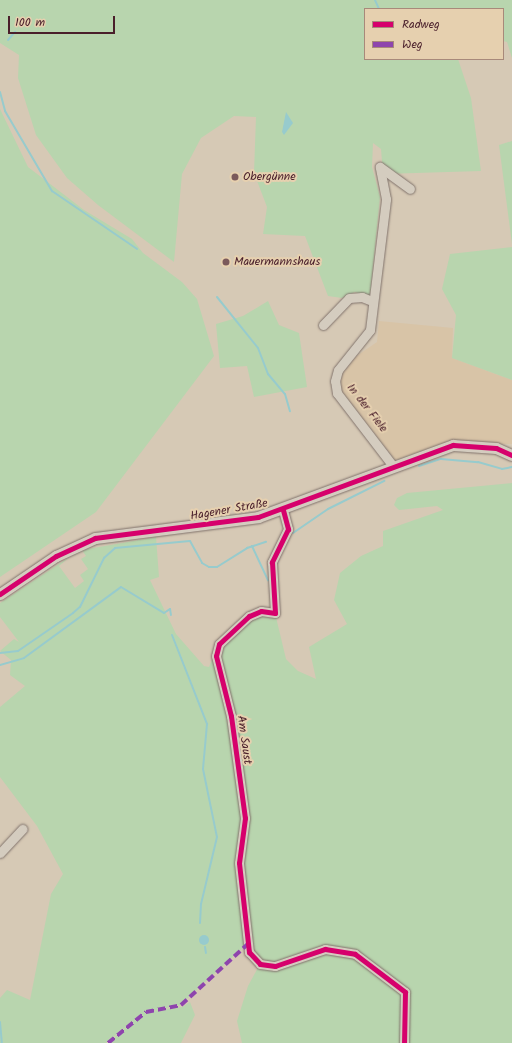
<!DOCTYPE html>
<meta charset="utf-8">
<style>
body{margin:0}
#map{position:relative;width:512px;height:1043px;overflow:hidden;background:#d6c9b5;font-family:Kalam,sans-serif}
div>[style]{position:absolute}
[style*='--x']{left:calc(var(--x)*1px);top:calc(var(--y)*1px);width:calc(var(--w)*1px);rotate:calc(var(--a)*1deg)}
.built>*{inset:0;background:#d8c4a7}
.green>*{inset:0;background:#b8d5ae}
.water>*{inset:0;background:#97cbcd}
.round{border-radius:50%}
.stream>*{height:2px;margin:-1px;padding:0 1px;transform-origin:1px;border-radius:1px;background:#97cbcd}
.roads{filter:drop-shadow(0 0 1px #81736c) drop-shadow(0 0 1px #81736c)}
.minor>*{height:9px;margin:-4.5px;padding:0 4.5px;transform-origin:4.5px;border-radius:4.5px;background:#d4ccbf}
.major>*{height:11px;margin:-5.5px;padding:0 5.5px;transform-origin:5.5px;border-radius:5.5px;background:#d4ccbf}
.quiet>*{height:4px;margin-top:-2px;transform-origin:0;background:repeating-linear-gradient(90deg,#8e44ad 0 8px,transparent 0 12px)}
.cycleway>*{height:5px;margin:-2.5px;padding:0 2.5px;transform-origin:2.5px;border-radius:2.5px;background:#d6006c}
.dots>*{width:11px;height:11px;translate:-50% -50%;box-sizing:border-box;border:2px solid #e6d0af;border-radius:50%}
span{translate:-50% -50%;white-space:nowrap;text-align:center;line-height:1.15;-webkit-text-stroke:4px #e6d0af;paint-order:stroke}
.poi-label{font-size:12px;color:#4a1f2b}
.left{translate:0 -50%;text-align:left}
.street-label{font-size:12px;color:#4a1f2b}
.legend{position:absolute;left:364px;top:8px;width:140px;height:52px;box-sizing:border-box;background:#e6d0af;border:1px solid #a8897a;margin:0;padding:5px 7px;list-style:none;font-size:12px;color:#4a1f2b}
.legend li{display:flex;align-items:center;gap:8px;height:20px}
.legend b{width:20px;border:1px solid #a8897a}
.scale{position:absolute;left:8px;top:16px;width:107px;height:18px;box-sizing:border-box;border:2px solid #4a1f2b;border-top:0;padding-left:5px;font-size:12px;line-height:14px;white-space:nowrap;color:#4a1f2b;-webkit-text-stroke:3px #e6d0af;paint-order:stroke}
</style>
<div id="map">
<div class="built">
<div style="clip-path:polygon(379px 321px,453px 328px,452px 358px,512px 380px,512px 444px,453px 444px,395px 460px,339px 389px,342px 366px,377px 342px)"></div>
</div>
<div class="green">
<div style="clip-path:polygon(0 0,512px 0,512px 58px,507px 42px,503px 41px,503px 9px,365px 9px,365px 59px,458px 59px,471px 98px,481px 171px,383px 174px,381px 149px,373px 143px,372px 167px,380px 197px,370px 297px,355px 292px,342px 298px,328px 296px,305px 236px,263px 234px,267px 207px,254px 173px,256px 117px,234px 116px,201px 138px,182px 174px,174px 262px,98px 205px,67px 178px,36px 135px,18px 78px,19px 55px,0 43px)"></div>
<div style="clip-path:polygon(0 109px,28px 167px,84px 210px,132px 239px,143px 253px,182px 282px,197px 299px,214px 356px,96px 512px,0 577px)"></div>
<div style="clip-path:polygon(512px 141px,512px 244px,499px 145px)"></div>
<div style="clip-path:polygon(512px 247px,512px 380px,452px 358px,456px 315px,442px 289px,450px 254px)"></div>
<div style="clip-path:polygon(268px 301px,279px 325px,299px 333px,307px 387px,254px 397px,247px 366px,220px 368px,216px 324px,243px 316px)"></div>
<div style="clip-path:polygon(512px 483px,512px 1043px,242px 1043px,237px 1021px,248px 986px,260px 964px,274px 965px,254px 957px,242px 887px,244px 818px,238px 863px,248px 943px,180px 1005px,152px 1011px,182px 1007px,190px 1002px,195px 1015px,181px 1043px,108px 1043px,137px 1018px,106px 1043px,0 1043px,0 998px,7px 990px,30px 1000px,51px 894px,63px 874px,37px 826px,0 777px,0 707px,25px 686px,10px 675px,11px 660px,0 651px,14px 639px,19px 642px,0 617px,0 603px,71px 556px,59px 566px,75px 588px,84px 581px,80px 575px,88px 569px,81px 559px,86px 556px,82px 550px,156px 537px,159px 577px,150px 580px,176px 634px,204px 666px,209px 667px,216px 649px,249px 616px,275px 613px,286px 659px,298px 671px,316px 679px,309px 647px,347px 624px,334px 600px,340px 573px,361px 556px,383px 546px,383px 531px,443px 510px,437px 506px,399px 510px,394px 505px,397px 498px,407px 493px)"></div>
</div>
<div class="water">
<div style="clip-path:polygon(286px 112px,293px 123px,284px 135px,282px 132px)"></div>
<div class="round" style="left:199px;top:935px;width:10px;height:10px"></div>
</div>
<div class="stream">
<div style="--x:375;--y:0;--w:10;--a:66"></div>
<div style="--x:8;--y:40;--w:11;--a:-49"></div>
<div style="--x:0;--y:92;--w:20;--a:75"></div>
<div style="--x:5;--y:111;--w:93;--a:59.6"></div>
<div style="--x:52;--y:191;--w:103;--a:34.3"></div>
<div style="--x:217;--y:297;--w:65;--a:51.2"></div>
<div style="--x:258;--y:348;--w:28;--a:69"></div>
<div style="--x:268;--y:374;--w:26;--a:50"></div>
<div style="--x:285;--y:394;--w:18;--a:74"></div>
<div style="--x:419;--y:466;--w:23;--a:-18"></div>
<div style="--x:441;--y:459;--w:37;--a:5"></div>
<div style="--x:478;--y:462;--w:25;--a:16"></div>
<div style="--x:502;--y:469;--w:10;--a:-11"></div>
<div style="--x:293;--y:533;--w:42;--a:-34.4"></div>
<div style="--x:328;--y:509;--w:63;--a:-26.6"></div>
<div style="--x:252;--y:546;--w:38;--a:65"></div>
<div style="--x:172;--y:635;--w:96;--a:68.5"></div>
<div style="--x:207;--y:724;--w:45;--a:95.1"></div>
<div style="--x:203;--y:769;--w:69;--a:78.4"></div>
<div style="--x:217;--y:837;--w:69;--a:103.4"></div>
<div style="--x:201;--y:904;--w:19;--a:93"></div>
<div style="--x:0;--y:653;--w:18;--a:-6"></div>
<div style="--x:18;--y:651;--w:67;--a:-34.6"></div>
<div style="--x:73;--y:613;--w:9;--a:-41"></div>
<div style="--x:80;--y:607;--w:55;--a:-63.9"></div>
<div style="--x:104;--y:558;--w:15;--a:-42"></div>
<div style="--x:115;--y:548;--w:75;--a:-5.3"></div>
<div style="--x:190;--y:541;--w:25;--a:61"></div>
<div style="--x:202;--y:563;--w:8;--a:30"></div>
<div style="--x:209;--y:567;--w:8;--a:0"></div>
<div style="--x:217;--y:567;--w:36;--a:-32"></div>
<div style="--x:247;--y:548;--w:20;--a:-18"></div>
<div style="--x:0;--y:665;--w:25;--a:-16"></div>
<div style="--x:24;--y:658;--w:120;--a:-36.2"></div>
<div style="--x:121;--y:587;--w:50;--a:31.2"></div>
<div style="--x:164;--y:613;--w:7;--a:-34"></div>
<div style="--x:170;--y:609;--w:6;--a:81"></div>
<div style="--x:205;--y:947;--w:6;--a:81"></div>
<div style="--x:0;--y:1022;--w:21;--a:85"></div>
</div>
<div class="roads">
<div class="minor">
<div style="--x:323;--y:325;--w:37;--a:-46"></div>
<div style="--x:349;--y:298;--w:13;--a:-4"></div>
<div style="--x:362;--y:297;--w:11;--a:22"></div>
<div style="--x:393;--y:466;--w:92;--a:-127.5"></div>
<div style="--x:337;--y:393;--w:12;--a:-99"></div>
<div style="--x:335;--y:381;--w:11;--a:-75"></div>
<div style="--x:338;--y:370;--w:51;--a:-51.3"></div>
<div style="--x:370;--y:330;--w:132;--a:-83"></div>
<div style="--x:386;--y:199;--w:33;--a:-101"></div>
<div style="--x:380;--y:167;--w:37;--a:36"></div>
<div style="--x:283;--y:510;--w:20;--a:75"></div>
<div style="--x:288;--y:529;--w:37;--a:116"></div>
<div style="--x:272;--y:562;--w:51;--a:86.6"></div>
<div style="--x:275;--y:613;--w:14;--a:-172"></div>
<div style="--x:261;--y:611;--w:13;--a:157"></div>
<div style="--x:249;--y:616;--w:41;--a:137"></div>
<div style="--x:219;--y:644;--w:12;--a:104"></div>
<div style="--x:216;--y:656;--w:62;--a:76"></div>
<div style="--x:231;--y:716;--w:103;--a:82.2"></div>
<div style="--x:245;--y:818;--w:45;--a:97.6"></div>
<div style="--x:239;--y:863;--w:90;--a:83.6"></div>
<div style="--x:249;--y:952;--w:16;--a:47"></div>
<div style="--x:260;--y:964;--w:15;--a:8"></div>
<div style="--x:275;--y:966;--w:53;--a:-18.8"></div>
<div style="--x:325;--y:949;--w:30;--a:9"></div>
<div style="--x:355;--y:954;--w:63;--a:37.2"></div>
<div style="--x:405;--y:992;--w:51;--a:91.1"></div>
<div style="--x:0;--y:853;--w:33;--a:-47"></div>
</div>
<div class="major">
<div style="--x:0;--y:594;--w:68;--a:-34.2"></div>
<div style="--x:56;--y:556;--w:43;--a:-24.8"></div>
<div style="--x:95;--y:538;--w:164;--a:-7.3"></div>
<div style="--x:258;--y:517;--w:208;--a:-20.3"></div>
<div style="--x:453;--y:445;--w:43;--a:4"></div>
<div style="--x:496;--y:448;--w:17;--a:24"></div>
</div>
</div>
<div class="quiet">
<div style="--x:108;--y:1043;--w:49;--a:-39.2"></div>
<div style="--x:146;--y:1012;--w:36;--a:-11"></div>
<div style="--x:181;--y:1005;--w:92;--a:-42.4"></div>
</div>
<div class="cycleway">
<div style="--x:283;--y:510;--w:20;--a:75"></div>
<div style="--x:288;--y:529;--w:37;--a:116"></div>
<div style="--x:272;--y:562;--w:51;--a:86.6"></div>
<div style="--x:275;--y:613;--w:14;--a:-172"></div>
<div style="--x:261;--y:611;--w:13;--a:157"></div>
<div style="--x:249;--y:616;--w:41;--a:137"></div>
<div style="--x:219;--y:644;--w:12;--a:104"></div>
<div style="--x:216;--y:656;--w:62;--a:76"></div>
<div style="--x:231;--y:716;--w:103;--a:82.2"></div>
<div style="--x:245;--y:818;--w:45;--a:97.6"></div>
<div style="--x:239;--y:863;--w:90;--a:83.6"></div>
<div style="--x:249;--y:952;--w:16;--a:47"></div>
<div style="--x:260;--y:964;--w:15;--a:8"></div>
<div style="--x:275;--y:966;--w:53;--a:-18.8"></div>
<div style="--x:325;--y:949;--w:30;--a:9"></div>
<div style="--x:355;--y:954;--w:63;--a:37.2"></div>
<div style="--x:405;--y:992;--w:51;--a:91.1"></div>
<div style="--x:0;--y:594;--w:68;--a:-34.2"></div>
<div style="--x:56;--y:556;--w:43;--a:-24.8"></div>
<div style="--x:95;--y:538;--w:164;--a:-7.3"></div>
<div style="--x:258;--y:517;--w:208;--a:-20.3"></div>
<div style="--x:453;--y:445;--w:43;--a:4"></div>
<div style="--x:496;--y:448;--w:17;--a:24"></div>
</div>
<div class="dots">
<div style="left:235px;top:177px;background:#7b5a5b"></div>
<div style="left:226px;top:262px;background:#7b5a5b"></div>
</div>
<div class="poi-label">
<span class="left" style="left:243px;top:177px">Obergünne</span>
<span class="left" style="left:234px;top:262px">Mauermannshaus</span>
</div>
<div class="street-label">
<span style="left:367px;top:408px;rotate:52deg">In der Fiele</span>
<span style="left:229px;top:510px;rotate:-10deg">Hagener Straße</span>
<span style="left:244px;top:740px;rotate:82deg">Am Saust</span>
</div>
<ul class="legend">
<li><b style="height:5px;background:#d6006c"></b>Radweg</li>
<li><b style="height:5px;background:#8e44ad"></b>Weg</li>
</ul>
<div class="scale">100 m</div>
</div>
